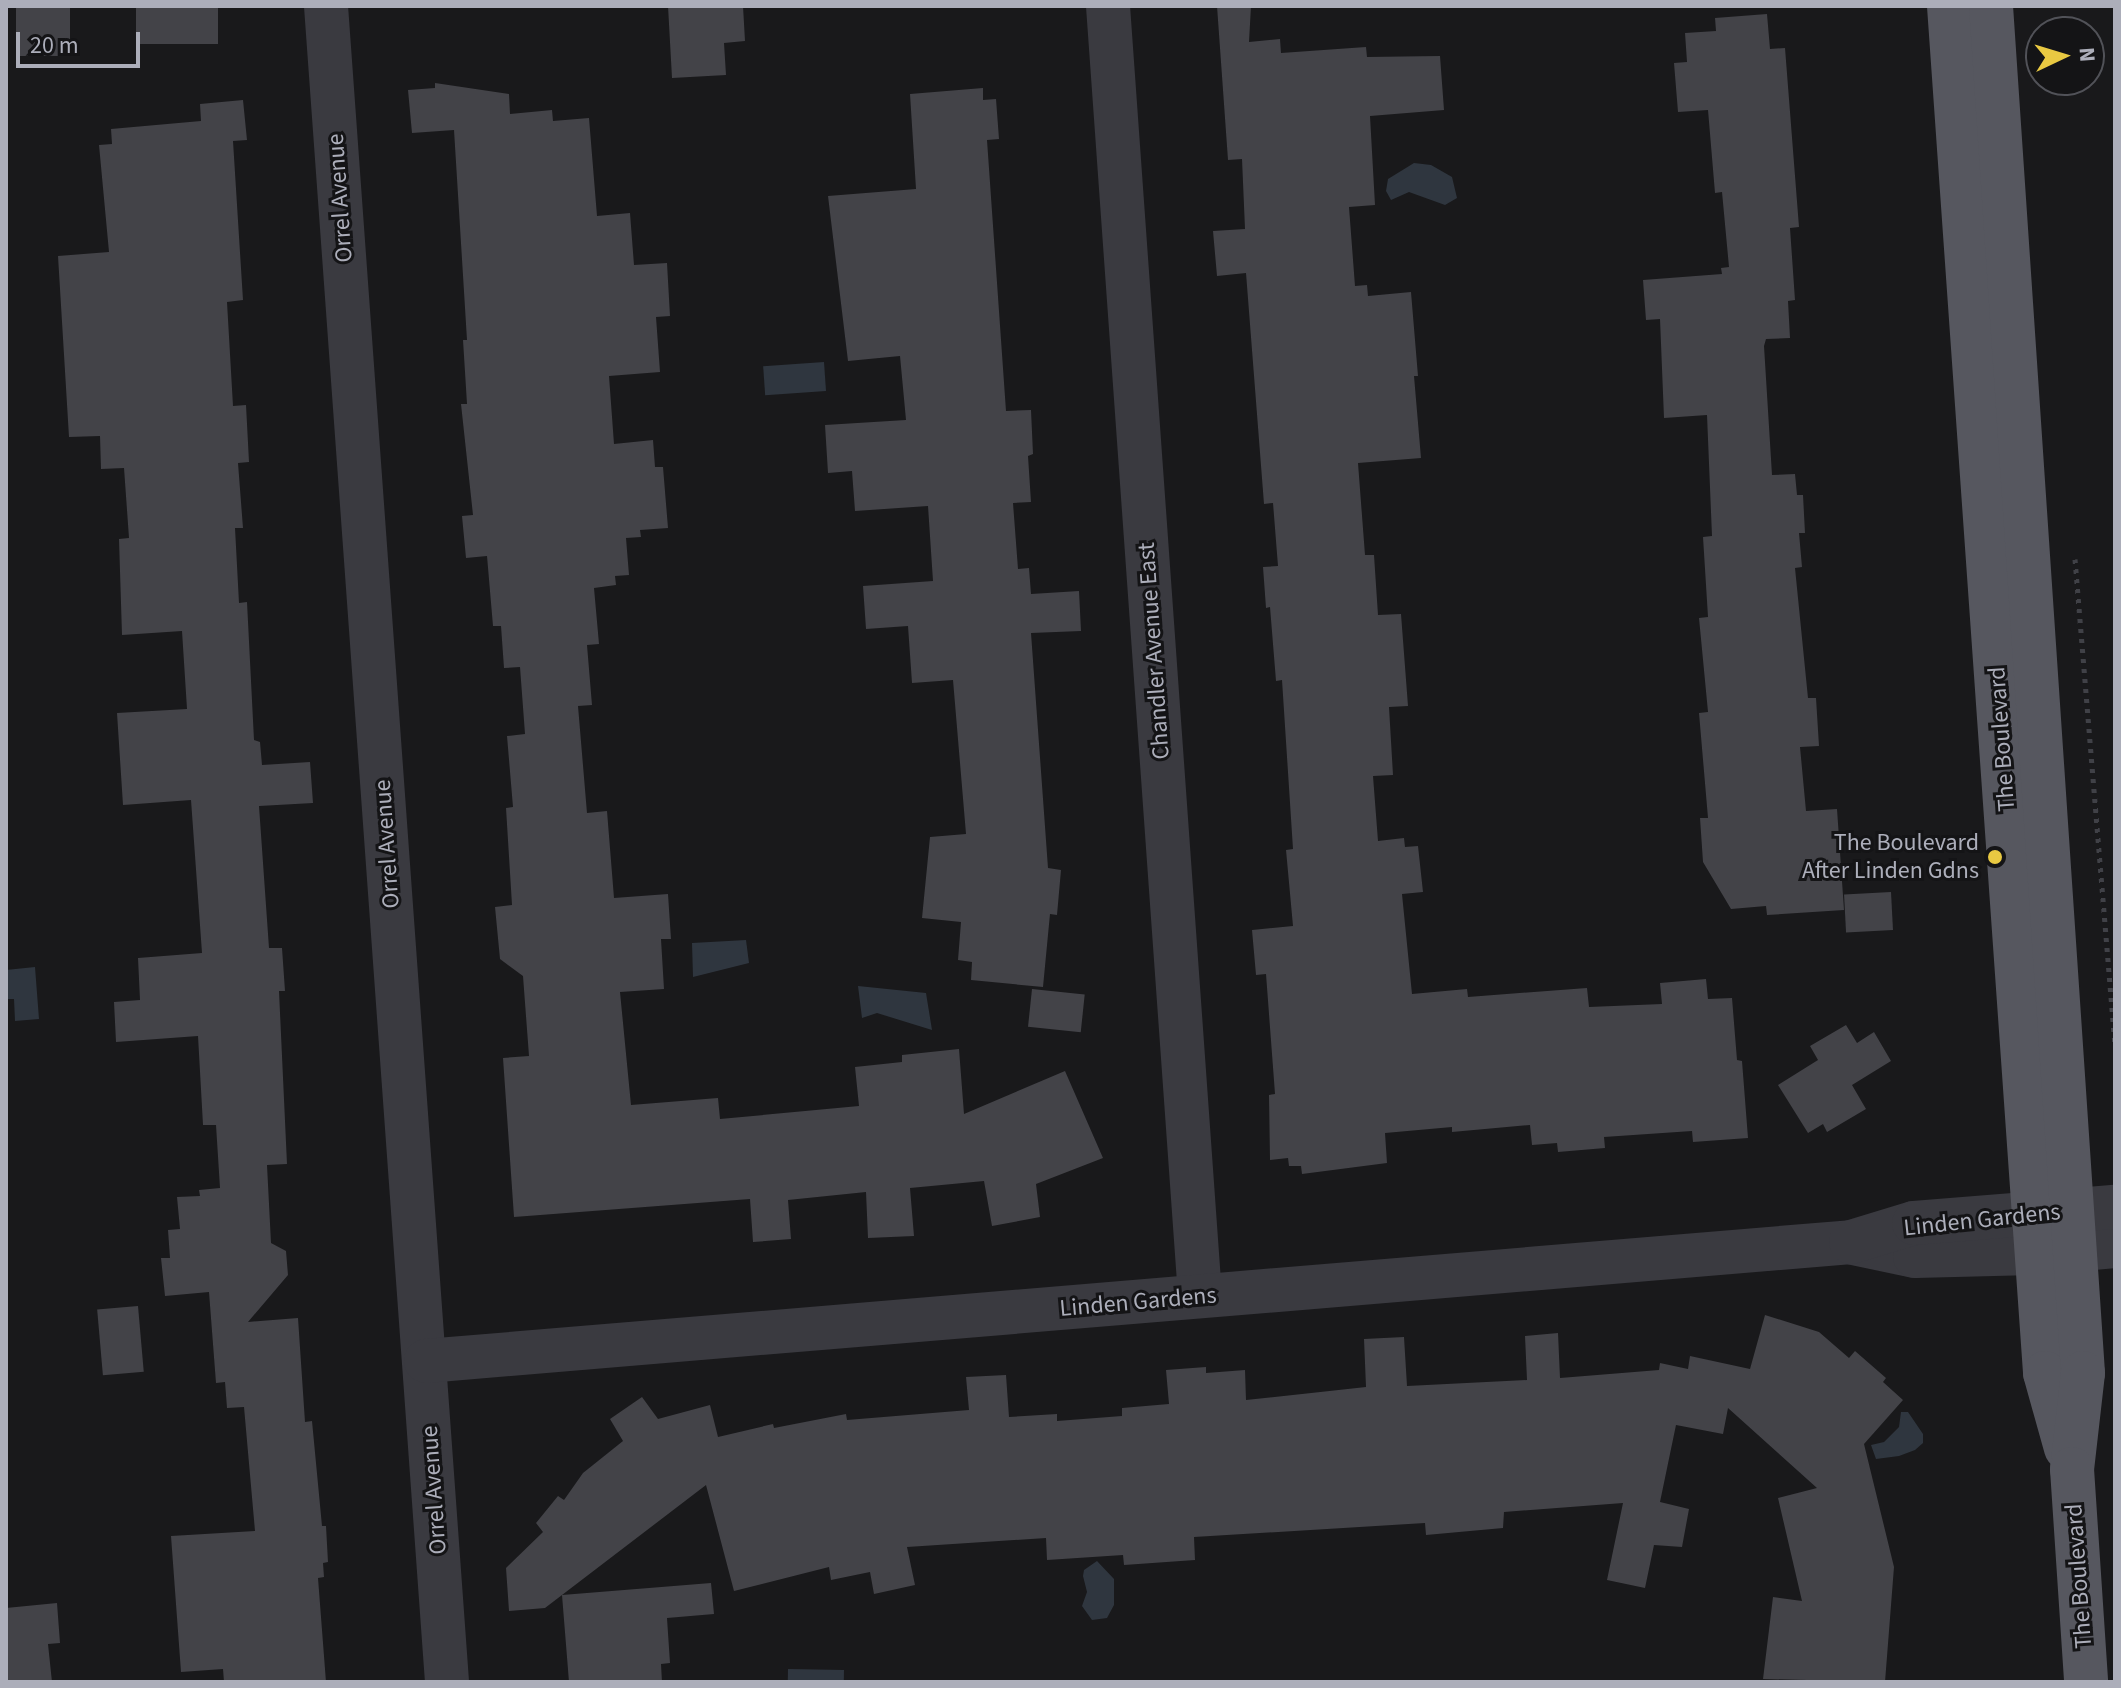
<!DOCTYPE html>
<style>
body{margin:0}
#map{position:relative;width:2121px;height:1688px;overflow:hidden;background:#19191b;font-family:"Source Sans 3",sans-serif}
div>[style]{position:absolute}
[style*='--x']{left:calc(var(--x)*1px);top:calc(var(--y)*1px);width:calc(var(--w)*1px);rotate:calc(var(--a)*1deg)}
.water>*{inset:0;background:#2f363f;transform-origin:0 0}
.building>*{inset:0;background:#434348;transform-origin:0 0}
.path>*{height:5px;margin-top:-2.5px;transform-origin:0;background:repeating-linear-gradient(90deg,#404147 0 4px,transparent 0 10px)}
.minor>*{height:44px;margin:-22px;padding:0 22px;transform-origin:22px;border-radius:22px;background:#3a3a40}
.major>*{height:44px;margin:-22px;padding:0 22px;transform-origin:22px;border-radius:22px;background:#56575f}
.dots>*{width:22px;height:22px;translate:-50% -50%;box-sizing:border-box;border:4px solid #141416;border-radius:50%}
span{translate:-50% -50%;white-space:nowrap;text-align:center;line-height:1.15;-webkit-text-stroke:6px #141416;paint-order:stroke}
.street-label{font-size:24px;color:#acaeba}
.poi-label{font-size:24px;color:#acaeba}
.right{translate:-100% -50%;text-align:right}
.frame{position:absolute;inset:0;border:8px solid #acaeba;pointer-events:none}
.north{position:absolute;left:2025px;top:16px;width:80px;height:80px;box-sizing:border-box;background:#141416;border:2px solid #515258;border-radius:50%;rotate:86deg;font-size:22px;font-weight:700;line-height:32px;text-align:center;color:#acaeba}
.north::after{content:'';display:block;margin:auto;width:28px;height:36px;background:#e9c942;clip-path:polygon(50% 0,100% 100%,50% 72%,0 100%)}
.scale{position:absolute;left:16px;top:32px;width:124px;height:36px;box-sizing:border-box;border:4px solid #acaeba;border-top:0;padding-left:10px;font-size:24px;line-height:28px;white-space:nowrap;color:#acaeba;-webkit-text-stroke:6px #141416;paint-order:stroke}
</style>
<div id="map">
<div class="water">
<div style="clip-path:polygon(1414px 163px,1431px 165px,1452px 177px,1457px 198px,1445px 205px,1409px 192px,1391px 200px,1386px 191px,1388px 179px)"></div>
<div style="left:824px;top:362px;width:29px;height:61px;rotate:86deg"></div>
<div style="clip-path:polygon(746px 940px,749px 963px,693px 977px,692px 943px)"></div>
<div style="clip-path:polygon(35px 967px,39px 1019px,15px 1021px,14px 999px,6px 999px,6px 970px)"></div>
<div style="clip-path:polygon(858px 986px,926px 993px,932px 1030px,877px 1013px,862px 1018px)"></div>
<div style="clip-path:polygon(1901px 1412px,1908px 1412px,1923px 1434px,1923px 1443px,1915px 1450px,1899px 1456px,1876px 1459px,1871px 1445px,1884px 1442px,1899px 1427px)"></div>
<div style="clip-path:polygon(1097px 1561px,1114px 1579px,1114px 1605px,1107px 1618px,1092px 1620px,1082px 1606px,1087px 1592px,1083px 1576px,1084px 1570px)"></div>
<div style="left:788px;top:1669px;width:56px;height:13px;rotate:1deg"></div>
</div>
<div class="building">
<div style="left:16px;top:6px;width:54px;height:50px"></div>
<div style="left:136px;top:6px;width:82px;height:38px"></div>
<div style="clip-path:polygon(668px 6px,743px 6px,745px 41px,724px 43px,726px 75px,672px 78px)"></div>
<div style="clip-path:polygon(1217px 6px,1251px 6px,1249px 42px,1280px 39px,1281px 53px,1366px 47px,1367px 57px,1440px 56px,1444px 110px,1370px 116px,1375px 205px,1349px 207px,1355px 286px,1367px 285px,1368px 296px,1411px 292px,1418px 376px,1414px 376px,1421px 458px,1358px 463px,1365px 555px,1374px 555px,1378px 615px,1401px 614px,1408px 706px,1389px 707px,1393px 775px,1373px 776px,1378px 841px,1404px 838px,1405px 847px,1418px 846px,1423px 892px,1402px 894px,1412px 994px,1467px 989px,1468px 997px,1587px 988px,1589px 1007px,1662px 1004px,1660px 983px,1706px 979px,1708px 999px,1732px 998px,1737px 1060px,1742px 1061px,1748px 1138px,1693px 1142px,1692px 1131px,1604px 1137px,1605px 1148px,1558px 1152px,1557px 1143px,1532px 1145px,1530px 1125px,1452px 1132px,1452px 1127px,1385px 1133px,1387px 1163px,1302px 1174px,1301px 1166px,1289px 1166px,1288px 1158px,1270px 1160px,1269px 1095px,1275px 1094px,1266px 974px,1256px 975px,1252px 930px,1293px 926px,1286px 850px,1293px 849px,1282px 680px,1276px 681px,1270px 607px,1266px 608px,1263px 567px,1278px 566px,1273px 503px,1264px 504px,1246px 273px,1217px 276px,1213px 231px,1245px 229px,1242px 159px,1228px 160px)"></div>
<div style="clip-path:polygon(1767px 14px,1770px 49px,1785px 48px,1799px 227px,1790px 228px,1795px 300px,1788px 301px,1790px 338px,1766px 339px,1764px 346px,1772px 475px,1795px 474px,1797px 495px,1803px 495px,1805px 533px,1799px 533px,1802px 567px,1795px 568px,1808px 698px,1816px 698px,1819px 746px,1800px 747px,1806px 811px,1837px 809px,1844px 910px,1767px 915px,1766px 906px,1731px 909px,1703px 862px,1700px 818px,1708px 818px,1699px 713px,1708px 712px,1699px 618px,1708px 617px,1703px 537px,1712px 536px,1707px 415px,1664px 418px,1660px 319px,1646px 320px,1643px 280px,1722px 274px,1721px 268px,1729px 267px,1722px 192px,1715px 193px,1708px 110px,1678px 112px,1674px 63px,1687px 62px,1685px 33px,1716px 31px,1715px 18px)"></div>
<div style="clip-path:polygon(435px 83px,509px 94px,510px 114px,552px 110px,553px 121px,589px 118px,597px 216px,630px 213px,634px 265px,667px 263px,670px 316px,656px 317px,660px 372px,609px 376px,614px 444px,653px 440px,655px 467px,663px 467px,668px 528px,640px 530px,641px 537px,626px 538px,629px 575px,615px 576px,616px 585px,594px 588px,599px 644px,587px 645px,592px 705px,578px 706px,587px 813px,607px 811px,614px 898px,668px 894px,671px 939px,661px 939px,664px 989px,620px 992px,631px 1105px,718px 1098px,720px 1119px,859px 1106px,855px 1067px,902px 1062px,902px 1055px,959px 1049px,964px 1114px,1065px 1071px,1103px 1158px,1036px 1184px,1040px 1217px,992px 1226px,984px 1181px,910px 1188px,914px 1236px,868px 1238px,866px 1192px,788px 1200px,791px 1239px,753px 1242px,750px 1199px,514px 1217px,503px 1058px,529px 1056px,523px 976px,500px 959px,495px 907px,512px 905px,506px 808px,513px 807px,507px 736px,525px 734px,520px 667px,504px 668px,501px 626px,493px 626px,487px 556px,466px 558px,462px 516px,473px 515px,461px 404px,467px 404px,463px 340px,467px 340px,454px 130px,412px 133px,408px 90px,435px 88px)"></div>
<div style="clip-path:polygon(983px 88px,983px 100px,996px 99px,999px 139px,987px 140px,1006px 411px,1031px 410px,1033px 454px,1028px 456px,1031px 502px,1013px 503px,1018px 569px,1029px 568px,1031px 594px,1079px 591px,1081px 631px,1031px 633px,1048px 868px,1061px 870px,1057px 915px,1050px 914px,1043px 987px,971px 980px,972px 962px,958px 960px,961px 922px,922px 918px,930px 837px,966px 834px,953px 680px,912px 683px,908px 626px,866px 629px,863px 586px,933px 581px,928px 506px,855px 511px,852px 471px,828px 473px,825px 425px,906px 420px,900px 356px,848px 361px,828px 196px,916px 189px,910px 94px)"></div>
<div style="clip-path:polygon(243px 100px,247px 140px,233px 141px,243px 300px,227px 302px,233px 406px,246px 405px,249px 462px,238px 463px,243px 528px,235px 528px,239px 603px,247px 602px,254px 740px,260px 742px,262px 765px,310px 762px,313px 803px,259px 806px,269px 948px,282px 948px,285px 991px,279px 991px,287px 1164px,267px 1165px,271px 1243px,286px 1251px,288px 1275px,248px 1322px,298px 1318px,305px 1422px,312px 1421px,322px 1526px,326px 1526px,328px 1562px,323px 1563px,324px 1577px,318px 1578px,326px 1682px,224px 1682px,223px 1669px,181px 1672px,171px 1536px,255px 1531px,244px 1407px,227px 1408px,225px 1382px,216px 1383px,209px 1292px,165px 1296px,161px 1258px,170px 1258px,168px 1230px,180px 1229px,177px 1197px,200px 1196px,199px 1190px,220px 1188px,216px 1125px,203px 1125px,198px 1036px,116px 1042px,114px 1002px,140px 1000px,138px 958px,202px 953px,191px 800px,123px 805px,117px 713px,187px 709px,182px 631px,122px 635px,119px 539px,129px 538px,124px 468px,101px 469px,100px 436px,69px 437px,58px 256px,109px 252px,99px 145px,112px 144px,111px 129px,201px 121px,200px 104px)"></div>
<div style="left:1891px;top:892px;width:38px;height:47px;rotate:87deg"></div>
<div style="left:1032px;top:989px;width:53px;height:38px;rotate:6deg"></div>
<div style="clip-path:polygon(1846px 1025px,1857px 1043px,1874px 1032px,1891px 1061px,1852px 1085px,1866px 1109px,1827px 1132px,1823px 1124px,1808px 1133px,1778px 1085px,1818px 1060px,1810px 1046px)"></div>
<div style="left:138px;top:1306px;width:66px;height:41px;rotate:85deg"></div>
<div style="clip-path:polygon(1765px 1315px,1819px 1332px,1849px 1358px,1855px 1351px,1886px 1378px,1883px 1382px,1903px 1400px,1864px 1444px,1894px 1567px,1885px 1682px,1763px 1679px,1773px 1597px,1802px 1601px,1778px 1498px,1817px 1488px,1728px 1408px,1723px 1434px,1676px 1425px,1660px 1502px,1689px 1509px,1682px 1547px,1654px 1545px,1645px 1588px,1607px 1580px,1623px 1503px,1504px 1512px,1503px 1528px,1426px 1535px,1425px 1523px,1194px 1537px,1195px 1560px,1124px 1565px,1123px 1555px,1047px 1560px,1046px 1538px,907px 1547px,915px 1585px,874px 1594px,870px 1572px,831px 1580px,829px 1567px,734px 1591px,706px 1485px,545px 1608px,509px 1611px,506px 1568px,543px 1532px,536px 1523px,558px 1496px,564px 1500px,583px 1473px,623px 1441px,610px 1419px,642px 1397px,658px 1419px,710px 1405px,718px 1437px,773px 1424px,774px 1428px,846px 1414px,847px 1420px,969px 1410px,966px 1377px,1006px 1375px,1009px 1417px,1057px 1414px,1057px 1421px,1122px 1416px,1122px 1408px,1169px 1404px,1166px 1370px,1206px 1367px,1206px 1373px,1245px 1370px,1246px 1400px,1366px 1387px,1364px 1339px,1404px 1337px,1407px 1386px,1527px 1380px,1525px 1336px,1558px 1333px,1560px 1378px,1659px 1370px,1660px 1363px,1688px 1369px,1690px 1356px,1750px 1369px)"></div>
<div style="clip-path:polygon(711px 1583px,714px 1614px,667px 1618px,670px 1663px,661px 1664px,662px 1682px,569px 1682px,562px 1595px)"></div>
<div style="clip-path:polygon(57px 1603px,60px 1643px,48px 1644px,52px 1682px,6px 1682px,6px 1608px)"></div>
</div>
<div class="path">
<div style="--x:2075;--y:559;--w:487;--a:85.3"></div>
</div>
<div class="minor">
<div style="--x:326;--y:6;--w:1680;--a:85.87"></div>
<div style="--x:1108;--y:6;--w:1293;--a:85.92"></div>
<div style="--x:1853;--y:1243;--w:63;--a:11.8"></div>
<div style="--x:1915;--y:1256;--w:123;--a:-1.4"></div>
<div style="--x:2038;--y:1253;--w:77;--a:-5.2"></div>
<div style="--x:426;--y:1361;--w:1430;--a:-4.77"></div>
<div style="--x:1851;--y:1242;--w:66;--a:-16.8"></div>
<div style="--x:1914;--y:1223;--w:202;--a:-4.6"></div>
</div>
<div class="major">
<div style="--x:1949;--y:6;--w:1370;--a:85.98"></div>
<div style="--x:2045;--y:1373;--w:78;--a:74.4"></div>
<div style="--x:1991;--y:6;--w:1370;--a:86.15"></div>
<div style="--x:2083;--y:1373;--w:97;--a:96.5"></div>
<div style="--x:2072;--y:1469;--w:213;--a:86.2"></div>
</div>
<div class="dots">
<div style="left:1995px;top:857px;background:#e9c942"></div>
</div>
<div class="street-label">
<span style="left:340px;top:198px;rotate:-94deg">Orrel Avenue</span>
<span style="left:1154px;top:651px;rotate:-94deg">Chandler Avenue East</span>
<span style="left:2002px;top:739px;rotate:-94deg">The Boulevard</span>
<span style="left:387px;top:844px;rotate:-94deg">Orrel Avenue</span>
<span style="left:1982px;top:1220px;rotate:-6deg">Linden Gardens</span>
<span style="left:1138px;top:1302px;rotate:-5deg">Linden Gardens</span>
<span style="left:434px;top:1490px;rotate:-94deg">Orrel Avenue</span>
<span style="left:2079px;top:1576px;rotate:-94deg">The Boulevard</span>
</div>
<div class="poi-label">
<span class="right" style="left:1979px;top:857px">The Boulevard<br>After Linden Gdns</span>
</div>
<div class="frame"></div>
<div class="north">N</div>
<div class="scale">20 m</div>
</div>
